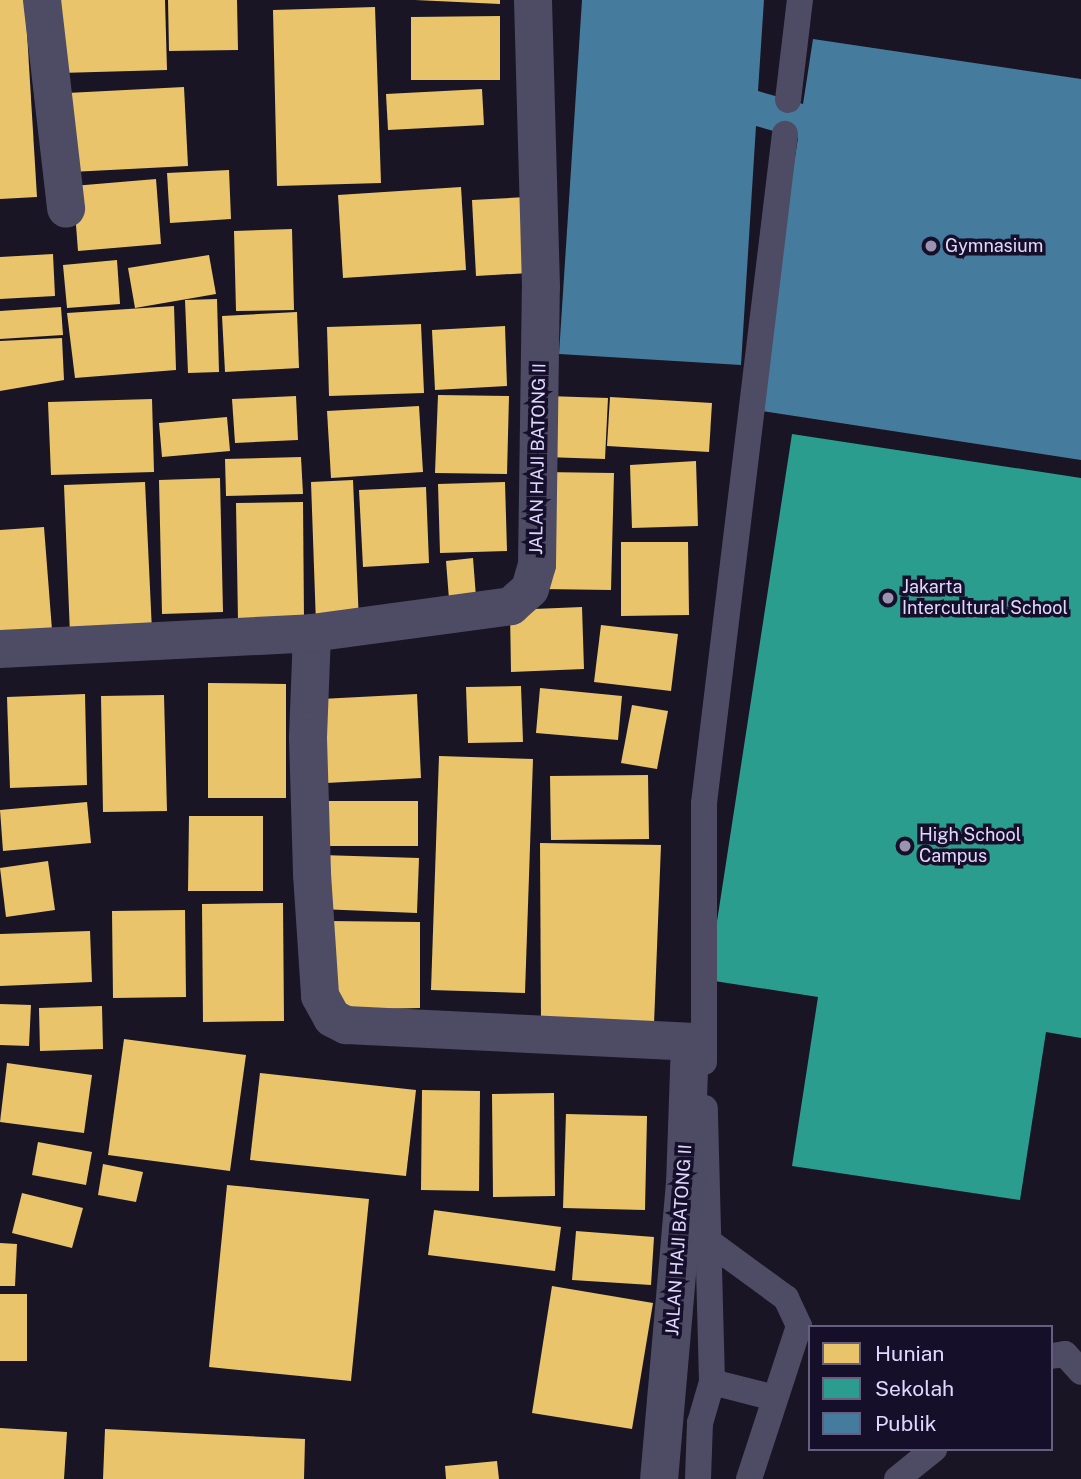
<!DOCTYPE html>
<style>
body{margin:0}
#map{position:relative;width:1081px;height:1479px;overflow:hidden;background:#191524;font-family:"Public Sans",sans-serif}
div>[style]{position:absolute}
.homes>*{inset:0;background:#e9c46a}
.schools>*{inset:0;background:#2a9d8f}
.public>*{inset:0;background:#457b9d}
.lane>*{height:26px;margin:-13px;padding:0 13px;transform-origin:13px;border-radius:13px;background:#4e4b65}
.street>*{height:38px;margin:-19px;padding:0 19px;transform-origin:19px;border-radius:19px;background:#4e4b65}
.dots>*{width:19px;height:19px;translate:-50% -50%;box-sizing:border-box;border:4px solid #160f2a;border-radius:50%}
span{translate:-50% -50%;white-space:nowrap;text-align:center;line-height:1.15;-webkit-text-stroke:7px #160f2a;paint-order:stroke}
.poi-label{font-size:18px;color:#e0d8ff}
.left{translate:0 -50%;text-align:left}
.street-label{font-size:18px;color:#e0d8ff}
.legend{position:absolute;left:808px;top:1325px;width:245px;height:126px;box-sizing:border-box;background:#160f2a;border:2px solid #675f7f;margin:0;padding:9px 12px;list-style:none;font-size:21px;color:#e0d8ff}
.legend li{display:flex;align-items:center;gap:14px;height:35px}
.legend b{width:35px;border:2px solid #675f7f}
</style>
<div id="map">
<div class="homes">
<div style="clip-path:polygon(0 0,25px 0,37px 197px,0 199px)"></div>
<div style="clip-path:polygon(58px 0,165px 0,167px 70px,60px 73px)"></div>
<div style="clip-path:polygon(168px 0,237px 0,238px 50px,169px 51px)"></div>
<div style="clip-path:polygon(415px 0,500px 0,500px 4px)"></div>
<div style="clip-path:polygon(375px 7px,381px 183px,277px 186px,273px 10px)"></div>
<div style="clip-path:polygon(500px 16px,500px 80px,411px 80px,411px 17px)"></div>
<div style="clip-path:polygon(184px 87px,188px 166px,71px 172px,67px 93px)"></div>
<div style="clip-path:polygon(482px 89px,484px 125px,388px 130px,386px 94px)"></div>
<div style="clip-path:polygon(229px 170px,231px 219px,170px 223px,167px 173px)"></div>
<div style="clip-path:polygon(156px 179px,161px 244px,78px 251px,73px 186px)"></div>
<div style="clip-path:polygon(461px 187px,466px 270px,343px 278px,338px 195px)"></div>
<div style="clip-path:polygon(526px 197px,530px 273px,476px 276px,472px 200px)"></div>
<div style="clip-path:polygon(292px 229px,294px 310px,236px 311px,234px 231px)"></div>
<div style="clip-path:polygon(53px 254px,55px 296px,0 299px,0 257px)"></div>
<div style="clip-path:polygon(209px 255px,216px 294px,135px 308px,128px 268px)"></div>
<div style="clip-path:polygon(117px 260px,120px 304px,67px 308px,63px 265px)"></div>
<div style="clip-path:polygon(217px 299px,219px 372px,188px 373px,185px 300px)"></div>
<div style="clip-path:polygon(174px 306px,176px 370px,75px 378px,67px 313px)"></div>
<div style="clip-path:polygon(61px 307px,63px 335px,0 339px,0 311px)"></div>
<div style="clip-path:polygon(297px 312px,299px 368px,225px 372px,222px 316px)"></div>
<div style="clip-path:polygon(421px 324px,424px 393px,329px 396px,327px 327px)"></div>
<div style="clip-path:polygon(505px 326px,507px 386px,435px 390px,432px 330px)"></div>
<div style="clip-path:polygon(62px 338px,64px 380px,0 391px,0 341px)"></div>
<div style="clip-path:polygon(438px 395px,509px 396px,507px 474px,435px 473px)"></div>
<div style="clip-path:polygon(296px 396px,298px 440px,235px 443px,232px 399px)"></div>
<div style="clip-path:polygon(547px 396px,608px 398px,605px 459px,545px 457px)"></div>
<div style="clip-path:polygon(610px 397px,712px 403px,709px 452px,607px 446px)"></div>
<div style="clip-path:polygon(152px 399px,154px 472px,51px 475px,48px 402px)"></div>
<div style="clip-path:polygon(419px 406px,423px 472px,331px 478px,327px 411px)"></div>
<div style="clip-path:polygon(227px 417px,230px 451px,162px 457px,159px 423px)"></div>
<div style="clip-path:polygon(301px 457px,303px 494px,226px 496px,225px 459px)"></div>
<div style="clip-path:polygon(696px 461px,698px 526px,632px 528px,630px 465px)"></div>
<div style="clip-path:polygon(542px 472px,614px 473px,611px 590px,541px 589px)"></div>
<div style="clip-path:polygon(220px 478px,223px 612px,162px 614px,159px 480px)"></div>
<div style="clip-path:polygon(353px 480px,359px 622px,316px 624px,311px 482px)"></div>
<div style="clip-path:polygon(145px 482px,152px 631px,70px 634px,64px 485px)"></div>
<div style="clip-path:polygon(505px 482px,507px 551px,440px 553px,438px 484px)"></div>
<div style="clip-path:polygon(426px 487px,429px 563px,363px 567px,359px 490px)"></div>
<div style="clip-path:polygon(303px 502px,304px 619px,238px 620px,236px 503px)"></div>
<div style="clip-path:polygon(44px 527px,52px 630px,0 634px,0 530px)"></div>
<div style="clip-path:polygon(621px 542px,688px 542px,689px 615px,621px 616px)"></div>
<div style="clip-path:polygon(473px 558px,476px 597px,449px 599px,446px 561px)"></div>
<div style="clip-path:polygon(582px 607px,584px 669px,511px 672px,510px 610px)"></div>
<div style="clip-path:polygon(601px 625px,678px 634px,671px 691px,594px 682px)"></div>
<div style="clip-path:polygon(208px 683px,286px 684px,286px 798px,208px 798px)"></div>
<div style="clip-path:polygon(521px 686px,523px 742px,468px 743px,466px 687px)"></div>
<div style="clip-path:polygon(540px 688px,622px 696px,618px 740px,536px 733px)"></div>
<div style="clip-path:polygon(85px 694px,87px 785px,10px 788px,7px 697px)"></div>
<div style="clip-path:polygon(417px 694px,421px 778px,326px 783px,321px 699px)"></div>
<div style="clip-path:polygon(164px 695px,167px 811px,103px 812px,101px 696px)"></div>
<div style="clip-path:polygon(632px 705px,668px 711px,657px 769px,621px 763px)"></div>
<div style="clip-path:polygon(439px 756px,533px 759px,525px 993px,431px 990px)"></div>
<div style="clip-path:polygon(648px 775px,649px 839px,551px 840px,550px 776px)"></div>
<div style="clip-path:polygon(321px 801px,418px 801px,418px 846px,321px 846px)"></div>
<div style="clip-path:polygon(87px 802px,91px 843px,3px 851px,0 810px)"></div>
<div style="clip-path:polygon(189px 816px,263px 816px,263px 891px,188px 891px)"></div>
<div style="clip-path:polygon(540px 843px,661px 845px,654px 1024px,541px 1021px)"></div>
<div style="clip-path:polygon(321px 855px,419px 858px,417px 913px,319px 909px)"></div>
<div style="clip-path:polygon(48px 861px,55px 910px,6px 917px,0 868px)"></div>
<div style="clip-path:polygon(283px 903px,284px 1021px,203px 1022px,202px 904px)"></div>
<div style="clip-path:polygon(185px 910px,186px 997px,113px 998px,112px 911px)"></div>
<div style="clip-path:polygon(328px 921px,420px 922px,420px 1008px,330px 1010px)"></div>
<div style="clip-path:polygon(90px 931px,92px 982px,0 986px,0 934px)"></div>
<div style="clip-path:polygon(0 1004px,31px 1005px,29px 1046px,0 1045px)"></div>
<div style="clip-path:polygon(102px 1006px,103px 1049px,40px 1051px,39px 1008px)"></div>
<div style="clip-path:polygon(124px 1039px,246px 1055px,230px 1171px,108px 1155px)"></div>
<div style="clip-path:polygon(7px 1063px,92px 1075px,84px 1133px,0 1122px)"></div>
<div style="clip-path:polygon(260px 1073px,416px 1090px,406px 1176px,250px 1160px)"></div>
<div style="clip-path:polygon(422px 1090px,480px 1091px,479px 1191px,421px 1190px)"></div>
<div style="clip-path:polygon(554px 1093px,555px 1196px,493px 1197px,492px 1094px)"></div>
<div style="clip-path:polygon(566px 1114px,647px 1116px,645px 1210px,563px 1208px)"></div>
<div style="clip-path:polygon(38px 1142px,92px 1152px,86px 1185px,32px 1175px)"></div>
<div style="clip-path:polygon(103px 1164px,143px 1172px,136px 1202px,98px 1195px)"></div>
<div style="clip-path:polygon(227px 1185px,369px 1199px,351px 1381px,209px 1367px)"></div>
<div style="clip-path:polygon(22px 1193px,83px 1208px,72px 1248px,12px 1233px)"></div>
<div style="clip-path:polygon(434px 1210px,561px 1227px,555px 1271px,428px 1255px)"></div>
<div style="clip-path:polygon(576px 1231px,654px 1237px,651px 1285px,572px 1280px)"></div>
<div style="clip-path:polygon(0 1243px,17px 1244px,15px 1286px,0 1286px)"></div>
<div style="clip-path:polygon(552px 1286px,653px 1303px,632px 1429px,532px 1413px)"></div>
<div style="clip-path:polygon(0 1294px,27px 1294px,27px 1361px,0 1361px)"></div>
<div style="clip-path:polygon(0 1428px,67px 1432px,64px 1479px,0 1479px)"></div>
<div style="clip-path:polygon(105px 1429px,305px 1439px,304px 1479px,103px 1479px)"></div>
<div style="clip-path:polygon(497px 1461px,499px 1479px,446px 1479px,445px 1466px)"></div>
</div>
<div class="schools">
<div style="clip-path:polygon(792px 434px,1081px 478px,1081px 1038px,1046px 1032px,1020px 1200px,792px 1166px,818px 997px,708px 980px)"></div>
</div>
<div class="public">
<div style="clip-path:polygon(582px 0,764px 0,758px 91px,803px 104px,813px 39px,1081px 79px,1081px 460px,756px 410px,798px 138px,756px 126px,741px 365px,559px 354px)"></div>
</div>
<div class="lane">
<div style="left:788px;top:100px;width:101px;rotate:-83.2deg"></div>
<div style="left:704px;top:1062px;width:259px;rotate:-90deg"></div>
<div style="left:704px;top:803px;width:674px;rotate:-83.1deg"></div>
<div style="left:708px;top:1241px;width:97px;rotate:36.2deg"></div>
<div style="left:786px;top:1298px;width:31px;rotate:65deg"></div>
<div style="left:799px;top:1326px;width:161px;rotate:108.1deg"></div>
<div style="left:1051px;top:1356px;width:14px;rotate:-8deg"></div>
<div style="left:1065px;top:1354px;width:24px;rotate:48deg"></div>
<div style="left:712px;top:1382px;width:65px;rotate:14.3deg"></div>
<div style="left:698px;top:1479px;width:56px;rotate:-88deg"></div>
<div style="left:700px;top:1423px;width:43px;rotate:-73.7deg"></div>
<div style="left:712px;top:1382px;width:274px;rotate:-91.5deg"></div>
<div style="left:897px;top:1479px;width:48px;rotate:-39deg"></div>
</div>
<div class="street">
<div style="left:42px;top:0;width:210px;rotate:83.4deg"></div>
<div style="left:312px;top:633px;width:105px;rotate:92.2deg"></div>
<div style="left:308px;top:738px;width:136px;rotate:88.3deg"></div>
<div style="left:312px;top:874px;width:122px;rotate:86.2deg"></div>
<div style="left:320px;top:996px;width:25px;rotate:61deg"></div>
<div style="left:332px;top:1018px;width:16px;rotate:27deg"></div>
<div style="left:346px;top:1025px;width:344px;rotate:2.8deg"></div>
<div style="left:690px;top:1042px;width:141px;rotate:92deg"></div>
<div style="left:685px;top:1183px;width:297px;rotate:95deg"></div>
<div style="left:0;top:649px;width:312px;rotate:-2.9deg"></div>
<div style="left:312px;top:633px;width:201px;rotate:-7.7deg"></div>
<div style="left:511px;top:606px;width:25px;rotate:-42deg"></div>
<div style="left:530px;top:589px;width:25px;rotate:-74deg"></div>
<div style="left:537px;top:565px;width:278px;rotate:-89.2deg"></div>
<div style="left:541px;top:287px;width:287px;rotate:-91.6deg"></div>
</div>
<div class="dots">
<div style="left:931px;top:246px;background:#9a94b2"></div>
<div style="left:888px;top:598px;background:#9a94b2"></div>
<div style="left:905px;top:846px;background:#9a94b2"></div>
</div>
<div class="poi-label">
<span class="left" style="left:945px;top:246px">Gymnasium</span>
<span class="left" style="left:902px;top:598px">Jakarta<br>Intercultural School</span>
<span class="left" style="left:919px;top:846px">High School<br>Campus</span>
</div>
<div class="street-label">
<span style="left:538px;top:459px;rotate:-89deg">JALAN HAJI BATONG II</span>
<span style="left:679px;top:1240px;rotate:-86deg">JALAN HAJI BATONG II</span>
</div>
<ul class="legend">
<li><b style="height:19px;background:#e9c46a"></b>Hunian</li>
<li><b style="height:19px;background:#2a9d8f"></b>Sekolah</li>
<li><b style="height:19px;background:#457b9d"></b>Publik</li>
</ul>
</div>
